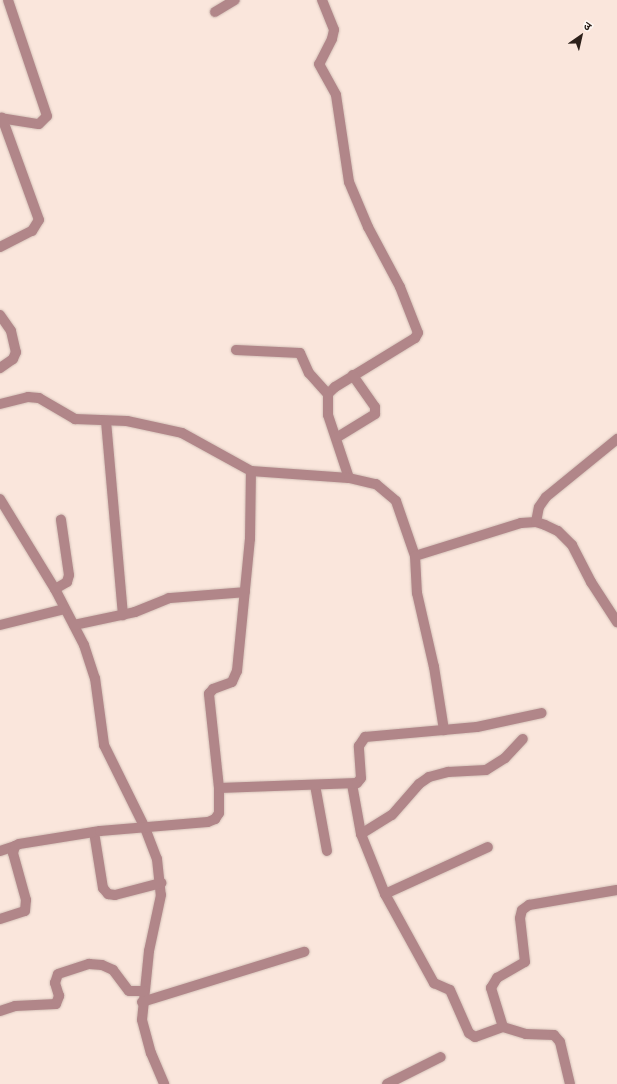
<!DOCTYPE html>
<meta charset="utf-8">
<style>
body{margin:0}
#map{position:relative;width:617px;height:1084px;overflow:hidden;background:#fae6dc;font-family:Commissioner,"Noto Sans Devanagari",sans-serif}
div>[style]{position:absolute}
.roads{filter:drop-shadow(0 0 1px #d5c2b9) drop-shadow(0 0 1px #d5c2b9)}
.minor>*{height:10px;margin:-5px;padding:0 5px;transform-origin:5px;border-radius:5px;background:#b18689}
span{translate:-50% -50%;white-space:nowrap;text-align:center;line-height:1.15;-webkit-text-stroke:3.5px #fdf7f3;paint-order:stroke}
.north{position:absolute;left:561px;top:16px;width:40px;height:40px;-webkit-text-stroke:3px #fdf7f3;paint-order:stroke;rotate:34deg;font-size:11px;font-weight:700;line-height:16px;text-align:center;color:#2c201a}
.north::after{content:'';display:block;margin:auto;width:14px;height:18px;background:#2c201a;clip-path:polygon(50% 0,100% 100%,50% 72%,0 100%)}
</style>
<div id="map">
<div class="roads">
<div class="minor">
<div style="left:322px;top:0;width:32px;rotate:68deg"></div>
<div style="left:334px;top:30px;width:9px;rotate:103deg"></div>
<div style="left:332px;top:39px;width:28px;rotate:117deg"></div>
<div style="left:319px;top:64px;width:35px;rotate:61deg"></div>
<div style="left:336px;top:95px;width:88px;rotate:81.5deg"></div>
<div style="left:349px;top:182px;width:49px;rotate:67.1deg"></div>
<div style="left:368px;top:227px;width:68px;rotate:61.9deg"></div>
<div style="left:400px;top:287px;width:49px;rotate:68.6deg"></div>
<div style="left:418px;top:333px;width:6px;rotate:121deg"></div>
<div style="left:415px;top:338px;width:94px;rotate:148.5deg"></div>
<div style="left:335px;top:387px;width:10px;rotate:135deg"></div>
<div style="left:328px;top:394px;width:21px;rotate:90deg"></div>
<div style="left:328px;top:415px;width:66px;rotate:71.6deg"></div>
<div style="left:215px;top:12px;width:23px;rotate:-31deg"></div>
<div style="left:0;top:118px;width:39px;rotate:9deg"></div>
<div style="left:39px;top:124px;width:11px;rotate:-45deg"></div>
<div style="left:47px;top:116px;width:122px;rotate:-108.6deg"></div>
<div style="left:0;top:247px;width:36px;rotate:-27deg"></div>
<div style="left:32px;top:231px;width:13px;rotate:-58deg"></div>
<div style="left:39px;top:220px;width:109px;rotate:-109.9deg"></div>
<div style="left:0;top:315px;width:19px;rotate:55deg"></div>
<div style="left:11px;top:331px;width:22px;rotate:77deg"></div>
<div style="left:16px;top:352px;width:8px;rotate:113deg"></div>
<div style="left:13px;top:359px;width:16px;rotate:145deg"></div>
<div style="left:236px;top:350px;width:64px;rotate:2.7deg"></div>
<div style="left:300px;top:353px;width:22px;rotate:66deg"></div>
<div style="left:309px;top:373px;width:28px;rotate:48deg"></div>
<div style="left:0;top:404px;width:29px;rotate:-14deg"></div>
<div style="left:28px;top:397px;width:11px;rotate:5deg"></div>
<div style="left:39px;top:398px;width:42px;rotate:30.3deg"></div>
<div style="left:75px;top:419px;width:52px;rotate:2.2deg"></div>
<div style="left:127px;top:421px;width:56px;rotate:12.3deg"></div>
<div style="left:182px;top:433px;width:79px;rotate:28.8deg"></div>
<div style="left:251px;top:471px;width:98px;rotate:4.1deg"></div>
<div style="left:349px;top:478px;width:28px;rotate:13deg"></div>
<div style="left:376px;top:484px;width:26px;rotate:40deg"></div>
<div style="left:396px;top:501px;width:58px;rotate:70.9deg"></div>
<div style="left:415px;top:556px;width:111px;rotate:-17.3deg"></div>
<div style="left:521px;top:523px;width:15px;rotate:-4deg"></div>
<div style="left:536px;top:522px;width:9px;rotate:18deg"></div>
<div style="left:545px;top:525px;width:14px;rotate:25deg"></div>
<div style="left:558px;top:531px;width:20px;rotate:45deg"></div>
<div style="left:572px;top:545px;width:42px;rotate:62.8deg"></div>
<div style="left:591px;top:582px;width:48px;rotate:57deg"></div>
<div style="left:106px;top:421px;width:195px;rotate:85deg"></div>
<div style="left:336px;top:438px;width:46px;rotate:-31.6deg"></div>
<div style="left:375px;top:414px;width:7px;rotate:-90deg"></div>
<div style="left:375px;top:407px;width:39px;rotate:-125deg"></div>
<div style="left:0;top:499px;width:105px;rotate:58.6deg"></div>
<div style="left:55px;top:589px;width:63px;rotate:62.6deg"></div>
<div style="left:84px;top:645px;width:35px;rotate:72deg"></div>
<div style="left:95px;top:678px;width:68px;rotate:82.3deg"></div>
<div style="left:104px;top:745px;width:93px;rotate:63.7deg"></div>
<div style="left:145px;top:828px;width:33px;rotate:69deg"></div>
<div style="left:157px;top:859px;width:36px;rotate:84deg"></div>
<div style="left:161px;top:895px;width:57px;rotate:102.1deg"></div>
<div style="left:149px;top:951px;width:69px;rotate:95.8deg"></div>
<div style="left:142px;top:1020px;width:34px;rotate:75deg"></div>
<div style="left:151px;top:1053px;width:34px;rotate:67deg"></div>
<div style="left:536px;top:522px;width:15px;rotate:-79deg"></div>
<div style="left:539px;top:507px;width:12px;rotate:-55deg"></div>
<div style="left:546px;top:497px;width:92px;rotate:-39.2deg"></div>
<div style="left:415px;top:556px;width:37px;rotate:87deg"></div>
<div style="left:417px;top:593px;width:76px;rotate:77.1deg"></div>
<div style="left:434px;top:667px;width:64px;rotate:81deg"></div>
<div style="left:55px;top:589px;width:14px;rotate:-30deg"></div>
<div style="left:67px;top:582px;width:7px;rotate:-74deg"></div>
<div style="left:69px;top:575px;width:56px;rotate:-98.3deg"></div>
<div style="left:0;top:625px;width:66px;rotate:-14deg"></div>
<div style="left:74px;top:625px;width:62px;rotate:-12deg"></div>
<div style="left:135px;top:612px;width:37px;rotate:-22deg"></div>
<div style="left:169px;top:598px;width:76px;rotate:-4.5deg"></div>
<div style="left:352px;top:784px;width:51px;rotate:79.8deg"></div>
<div style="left:361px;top:834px;width:65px;rotate:68.2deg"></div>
<div style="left:385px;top:894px;width:102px;rotate:61.2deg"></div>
<div style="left:434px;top:983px;width:17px;rotate:24deg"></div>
<div style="left:450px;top:990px;width:47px;rotate:66.2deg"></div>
<div style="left:469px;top:1033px;width:7px;rotate:34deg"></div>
<div style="left:475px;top:1037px;width:30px;rotate:-20deg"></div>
<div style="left:503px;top:1027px;width:24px;rotate:17deg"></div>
<div style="left:526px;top:1034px;width:28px;rotate:2deg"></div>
<div style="left:554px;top:1035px;width:9px;rotate:49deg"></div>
<div style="left:560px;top:1042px;width:43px;rotate:76.6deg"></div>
<div style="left:315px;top:785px;width:67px;rotate:79.7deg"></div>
<div style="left:219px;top:788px;width:95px;rotate:-96.1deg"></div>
<div style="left:209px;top:694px;width:6px;rotate:-51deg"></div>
<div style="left:213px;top:689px;width:20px;rotate:-20deg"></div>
<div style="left:232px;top:682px;width:12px;rotate:-66deg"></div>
<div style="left:237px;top:671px;width:133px;rotate:-84.4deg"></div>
<div style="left:250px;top:539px;width:68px;rotate:-89.2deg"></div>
<div style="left:94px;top:832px;width:57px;rotate:80.9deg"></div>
<div style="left:103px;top:888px;width:8px;rotate:50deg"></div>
<div style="left:108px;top:894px;width:7px;rotate:8deg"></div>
<div style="left:115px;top:895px;width:48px;rotate:-14.6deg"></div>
<div style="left:361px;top:834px;width:36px;rotate:-32deg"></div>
<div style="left:392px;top:815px;width:41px;rotate:-48.9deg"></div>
<div style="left:419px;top:784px;width:12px;rotate:-35deg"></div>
<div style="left:429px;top:777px;width:20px;rotate:-15deg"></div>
<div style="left:448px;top:772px;width:38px;rotate:-3deg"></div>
<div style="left:486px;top:770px;width:22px;rotate:-32deg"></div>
<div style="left:505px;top:758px;width:26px;rotate:-47deg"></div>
<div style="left:0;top:851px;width:16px;rotate:-18deg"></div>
<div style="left:385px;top:894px;width:113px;rotate:-24.5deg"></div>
<div style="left:0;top:919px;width:26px;rotate:-18deg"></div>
<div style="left:25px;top:911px;width:11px;rotate:-85deg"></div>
<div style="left:26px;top:900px;width:49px;rotate:-105.5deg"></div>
<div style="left:13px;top:853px;width:7px;rotate:-74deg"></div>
<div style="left:15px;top:846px;width:4px;rotate:-27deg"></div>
<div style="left:19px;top:844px;width:82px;rotate:-9.1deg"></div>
<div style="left:100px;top:831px;width:108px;rotate:-4.8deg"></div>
<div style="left:208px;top:822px;width:8px;rotate:-23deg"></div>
<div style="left:215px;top:819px;width:7px;rotate:-56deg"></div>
<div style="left:219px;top:813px;width:25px;rotate:-90deg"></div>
<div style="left:219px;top:788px;width:138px;rotate:-2.1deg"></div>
<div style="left:357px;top:783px;width:6px;rotate:-51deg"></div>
<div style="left:361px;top:778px;width:32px;rotate:-94deg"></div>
<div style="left:359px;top:746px;width:11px;rotate:-56deg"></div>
<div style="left:365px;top:737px;width:112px;rotate:-5.1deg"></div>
<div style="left:477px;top:727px;width:66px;rotate:-12.2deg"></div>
<div style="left:142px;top:1002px;width:170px;rotate:-17.2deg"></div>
<div style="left:0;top:1011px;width:16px;rotate:-18deg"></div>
<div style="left:15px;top:1006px;width:41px;rotate:-2.8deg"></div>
<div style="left:56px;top:1004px;width:9px;rotate:-69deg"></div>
<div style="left:59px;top:996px;width:14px;rotate:-107deg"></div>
<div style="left:55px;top:983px;width:9px;rotate:-72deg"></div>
<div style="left:58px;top:974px;width:33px;rotate:-18deg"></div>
<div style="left:89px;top:964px;width:13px;rotate:4deg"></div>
<div style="left:102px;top:965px;width:12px;rotate:24deg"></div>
<div style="left:113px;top:970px;width:26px;rotate:53deg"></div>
<div style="left:129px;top:991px;width:15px"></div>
<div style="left:503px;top:1027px;width:41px;rotate:-107.1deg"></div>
<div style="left:491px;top:988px;width:12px;rotate:-59deg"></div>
<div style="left:497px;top:978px;width:32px;rotate:-30deg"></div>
<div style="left:525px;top:962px;width:44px;rotate:-96.5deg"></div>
<div style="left:520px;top:918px;width:8px;rotate:-76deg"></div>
<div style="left:522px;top:910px;width:9px;rotate:-36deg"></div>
<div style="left:529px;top:905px;width:89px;rotate:-9.7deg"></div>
<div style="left:387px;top:1084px;width:60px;rotate:-26.6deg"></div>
</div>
</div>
<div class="north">उ</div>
</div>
